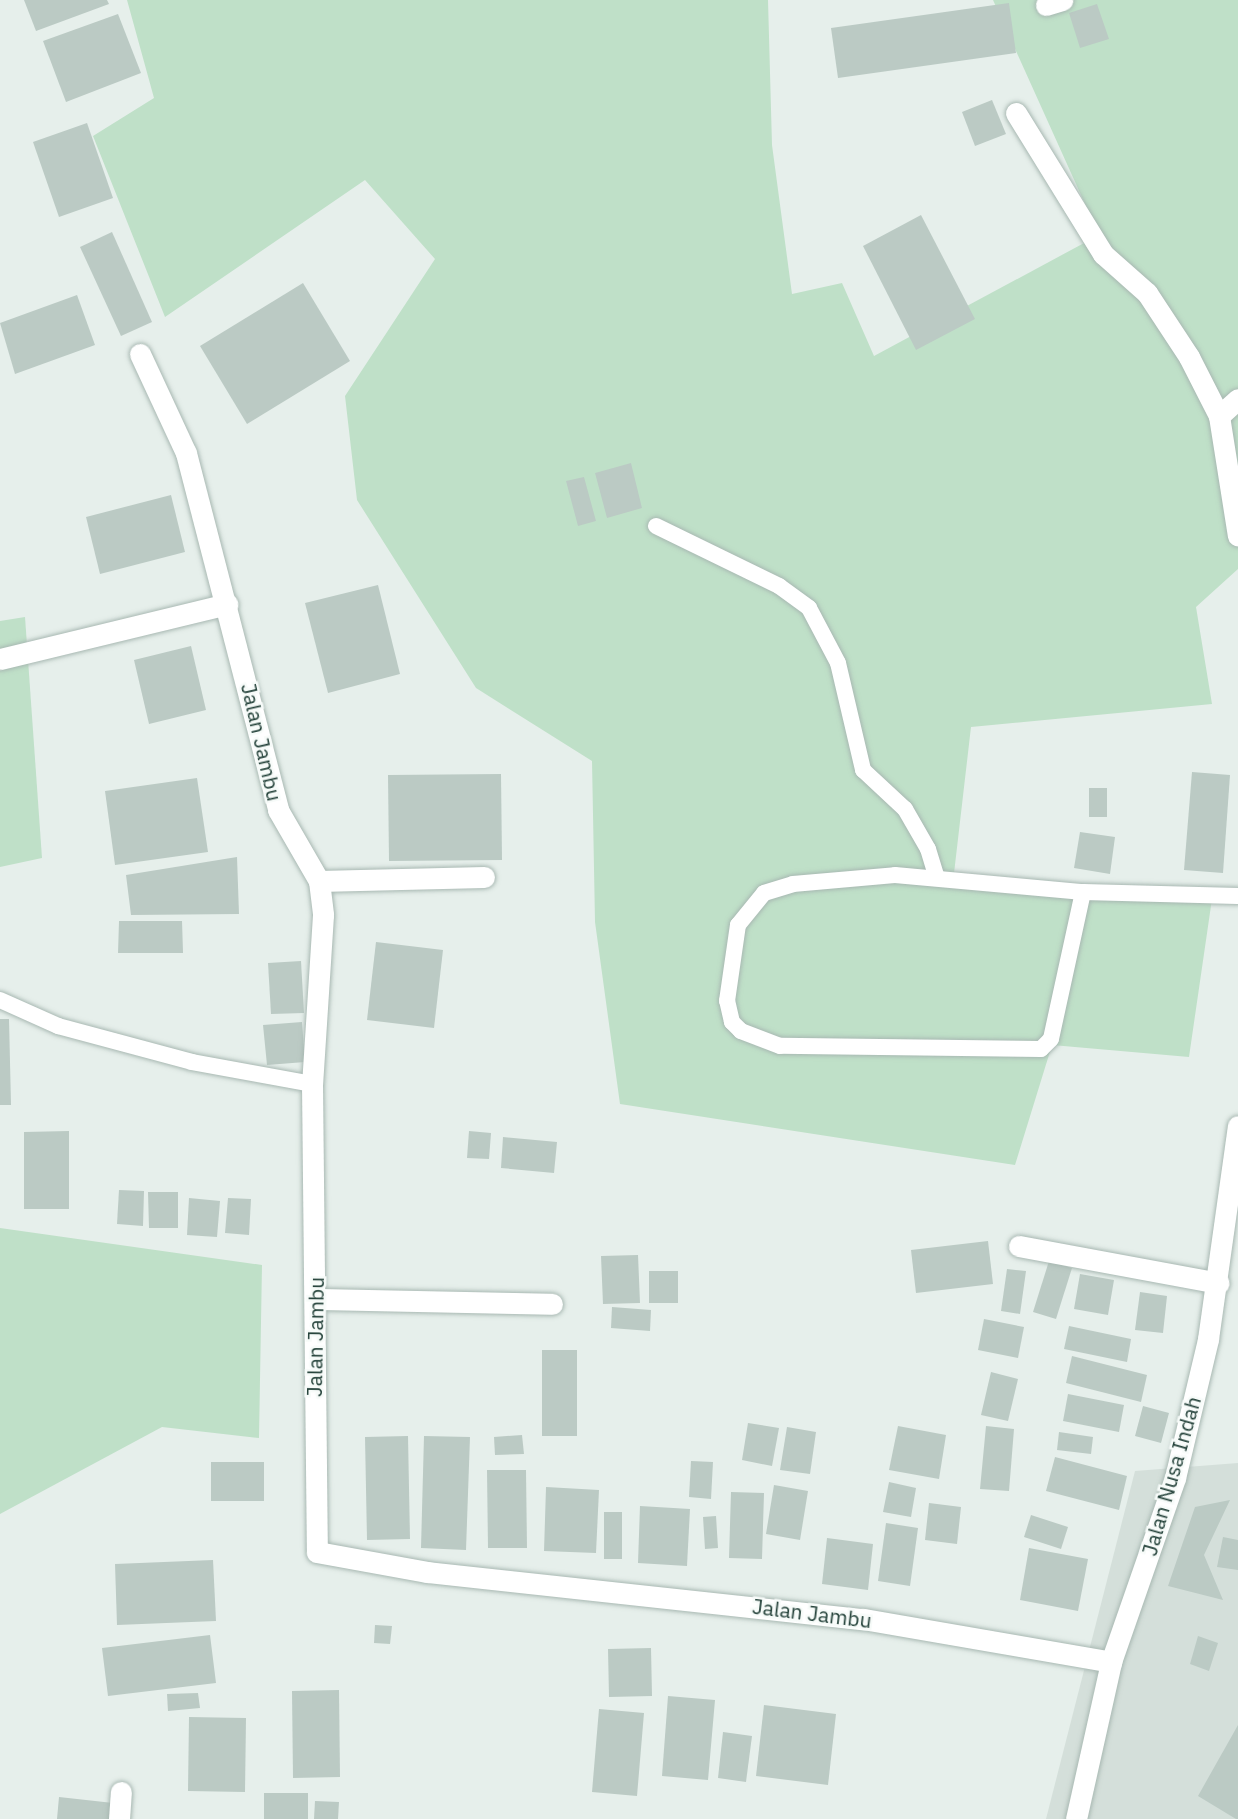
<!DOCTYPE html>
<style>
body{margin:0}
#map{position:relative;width:1238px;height:1819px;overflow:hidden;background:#e6efeb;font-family:"IBM Plex Sans",sans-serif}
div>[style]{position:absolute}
.built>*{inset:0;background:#d4dfda}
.green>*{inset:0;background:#bfe0c8}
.building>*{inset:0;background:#bbcac4}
.roads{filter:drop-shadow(0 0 2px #a8b8b2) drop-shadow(0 0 2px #a8b8b2)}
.service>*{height:16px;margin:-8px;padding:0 8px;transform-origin:8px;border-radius:8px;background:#fff}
.minor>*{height:21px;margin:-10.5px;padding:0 10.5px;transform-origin:10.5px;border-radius:10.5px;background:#fff}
span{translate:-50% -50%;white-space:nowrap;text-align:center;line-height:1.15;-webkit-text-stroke:5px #f7fbf9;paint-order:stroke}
.street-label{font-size:21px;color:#24423a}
</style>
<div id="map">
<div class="built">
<div style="clip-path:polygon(1238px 1463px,1238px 1819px,1046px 1819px,1135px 1471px)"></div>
</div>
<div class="green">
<div style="clip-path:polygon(127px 0,768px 0,772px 145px,792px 294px,842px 283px,874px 356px,1099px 235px,993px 0,1238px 0,1238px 569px,1196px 607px,1212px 704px,971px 727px,953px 882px,1213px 892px,1189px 1057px,1052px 1045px,1015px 1165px,620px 1104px,595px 922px,592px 761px,476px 688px,357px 500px,345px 396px,435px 259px,365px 180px,165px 317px,93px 136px,154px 98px)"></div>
<div style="clip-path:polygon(25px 617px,42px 858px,0 867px,0 621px)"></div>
<div style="clip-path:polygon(0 1228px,262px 1265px,259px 1438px,162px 1427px,0 1514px)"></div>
</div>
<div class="building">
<div style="clip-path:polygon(24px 0,107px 0,109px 4px,36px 31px)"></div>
<div style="clip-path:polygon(1009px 3px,1016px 53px,838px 78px,831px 28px)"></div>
<div style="clip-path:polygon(1097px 4px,1109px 39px,1080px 48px,1069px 13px)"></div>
<div style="clip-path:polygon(118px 14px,141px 73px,66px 102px,43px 41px)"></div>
<div style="clip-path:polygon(992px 100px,1006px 134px,975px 146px,962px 112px)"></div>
<div style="clip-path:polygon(87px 123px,113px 198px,59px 217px,33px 142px)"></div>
<div style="clip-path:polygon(921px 215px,975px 319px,916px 350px,863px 246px)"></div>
<div style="clip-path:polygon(112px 232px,152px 322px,121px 336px,80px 247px)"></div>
<div style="clip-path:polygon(303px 283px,350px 361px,247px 424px,200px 346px)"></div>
<div style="clip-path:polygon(77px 295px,95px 345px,15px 374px,0 323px)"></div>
<div style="clip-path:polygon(631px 463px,642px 508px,607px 518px,595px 473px)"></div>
<div style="clip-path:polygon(584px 477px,596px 521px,578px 526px,566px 481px)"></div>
<div style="clip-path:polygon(171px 495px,185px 552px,100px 574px,86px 517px)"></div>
<div style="clip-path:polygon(378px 585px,400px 674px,328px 693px,305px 603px)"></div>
<div style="clip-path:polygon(191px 646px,206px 710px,149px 724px,134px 660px)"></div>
<div style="clip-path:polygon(1192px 772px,1230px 775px,1223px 873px,1184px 870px)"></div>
<div style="clip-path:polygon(501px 774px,502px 860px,389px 861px,388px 775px)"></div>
<div style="clip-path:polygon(197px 778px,208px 852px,115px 865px,105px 791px)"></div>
<div style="clip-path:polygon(1089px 788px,1107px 788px,1107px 817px,1089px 817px)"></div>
<div style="clip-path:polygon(1080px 832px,1115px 837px,1110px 874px,1074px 868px)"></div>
<div style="clip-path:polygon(237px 857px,239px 914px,131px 915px,126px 875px)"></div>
<div style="clip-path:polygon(119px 921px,182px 921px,183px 953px,118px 953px)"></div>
<div style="clip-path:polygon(376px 942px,443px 950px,434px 1028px,367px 1020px)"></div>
<div style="clip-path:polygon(301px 961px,304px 1013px,271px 1014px,268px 963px)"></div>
<div style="clip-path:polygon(0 1019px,9px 1019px,11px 1105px,0 1105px)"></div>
<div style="clip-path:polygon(302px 1022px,305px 1062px,267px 1065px,263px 1025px)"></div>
<div style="clip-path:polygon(69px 1131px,69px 1209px,24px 1209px,24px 1132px)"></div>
<div style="clip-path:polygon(469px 1131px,491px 1133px,489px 1159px,467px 1158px)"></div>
<div style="clip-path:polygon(503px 1137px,557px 1142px,554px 1173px,501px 1168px)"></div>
<div style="clip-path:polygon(119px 1190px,144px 1191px,143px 1226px,117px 1224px)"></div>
<div style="clip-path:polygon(148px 1192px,178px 1192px,178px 1228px,149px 1228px)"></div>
<div style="clip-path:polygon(189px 1198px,220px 1201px,217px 1237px,187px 1235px)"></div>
<div style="clip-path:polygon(228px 1198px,251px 1199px,249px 1235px,225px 1233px)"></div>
<div style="clip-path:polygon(988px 1241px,993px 1284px,916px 1293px,911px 1250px)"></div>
<div style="clip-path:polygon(638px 1255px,640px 1303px,603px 1304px,601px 1256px)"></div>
<div style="clip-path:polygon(1049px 1261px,1072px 1268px,1056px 1319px,1033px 1312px)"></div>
<div style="clip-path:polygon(1007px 1269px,1026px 1271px,1020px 1314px,1001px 1311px)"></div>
<div style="clip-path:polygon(649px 1271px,678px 1271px,678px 1303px,649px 1303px)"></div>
<div style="clip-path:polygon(1080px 1274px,1114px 1280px,1108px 1315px,1074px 1309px)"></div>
<div style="clip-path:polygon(1140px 1292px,1167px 1296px,1163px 1333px,1135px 1330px)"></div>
<div style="clip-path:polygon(612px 1307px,651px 1310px,650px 1331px,611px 1328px)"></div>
<div style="clip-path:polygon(984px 1319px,1024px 1327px,1018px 1358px,978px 1350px)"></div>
<div style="clip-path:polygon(1069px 1326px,1131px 1339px,1127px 1362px,1064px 1349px)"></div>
<div style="clip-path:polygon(542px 1350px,577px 1350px,577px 1436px,542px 1436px)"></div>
<div style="clip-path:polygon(1072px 1356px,1147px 1375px,1141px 1402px,1066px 1383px)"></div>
<div style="clip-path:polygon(991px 1372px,1018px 1379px,1008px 1421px,981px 1415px)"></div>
<div style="clip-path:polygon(1068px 1394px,1124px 1405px,1119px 1432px,1063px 1421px)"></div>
<div style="clip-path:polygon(1143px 1406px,1169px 1413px,1161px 1443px,1135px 1436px)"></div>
<div style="clip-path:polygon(748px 1423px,779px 1428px,772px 1466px,742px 1460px)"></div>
<div style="clip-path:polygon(898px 1426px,946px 1435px,939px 1479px,889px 1470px)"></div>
<div style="clip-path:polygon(986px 1426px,1014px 1429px,1009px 1491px,980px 1489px)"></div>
<div style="clip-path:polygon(787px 1427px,816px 1432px,810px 1474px,780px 1470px)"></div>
<div style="clip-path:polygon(1059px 1432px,1093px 1437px,1091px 1454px,1057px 1450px)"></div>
<div style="clip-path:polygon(522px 1435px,524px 1454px,495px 1455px,494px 1437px)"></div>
<div style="clip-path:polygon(408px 1436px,410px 1539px,367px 1540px,365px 1437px)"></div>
<div style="clip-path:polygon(424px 1436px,470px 1437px,466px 1550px,421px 1548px)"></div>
<div style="clip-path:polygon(1055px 1457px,1127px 1476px,1119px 1510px,1046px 1491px)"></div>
<div style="clip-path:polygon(691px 1461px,713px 1462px,711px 1499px,689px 1497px)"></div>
<div style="clip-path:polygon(211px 1462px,264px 1462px,264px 1501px,211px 1501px)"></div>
<div style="clip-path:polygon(487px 1470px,526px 1470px,527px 1548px,488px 1548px)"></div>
<div style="clip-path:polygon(889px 1482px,916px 1488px,911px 1517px,883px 1512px)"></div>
<div style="clip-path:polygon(774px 1485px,808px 1491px,800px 1540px,766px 1534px)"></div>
<div style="clip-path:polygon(546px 1487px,599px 1490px,596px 1553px,544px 1551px)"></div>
<div style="clip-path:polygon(731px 1492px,764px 1493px,762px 1559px,729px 1558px)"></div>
<div style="clip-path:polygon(1230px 1500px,1204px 1555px,1223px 1600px,1168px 1586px,1195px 1507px)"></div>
<div style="clip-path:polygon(929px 1503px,961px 1507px,957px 1544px,925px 1540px)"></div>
<div style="clip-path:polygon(640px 1506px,690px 1509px,687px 1566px,638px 1563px)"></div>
<div style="clip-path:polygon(604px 1512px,622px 1512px,622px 1559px,604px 1559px)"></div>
<div style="clip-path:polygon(1031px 1515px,1068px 1527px,1061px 1549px,1024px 1537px)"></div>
<div style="clip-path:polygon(716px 1516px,718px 1548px,705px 1549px,703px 1517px)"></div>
<div style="clip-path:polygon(886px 1523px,918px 1528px,910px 1586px,878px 1581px)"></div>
<div style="clip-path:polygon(1223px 1537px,1238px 1540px,1238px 1570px,1217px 1567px)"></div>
<div style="clip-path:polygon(827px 1538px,873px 1544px,868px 1590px,822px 1584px)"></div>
<div style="clip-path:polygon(1029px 1548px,1088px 1559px,1078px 1611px,1020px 1600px)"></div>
<div style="clip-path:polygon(213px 1560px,216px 1621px,117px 1625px,115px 1564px)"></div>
<div style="clip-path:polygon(375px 1625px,392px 1626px,390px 1644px,374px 1643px)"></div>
<div style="clip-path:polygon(210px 1635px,216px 1683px,108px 1696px,102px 1648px)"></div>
<div style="clip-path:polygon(1198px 1636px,1218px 1643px,1209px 1671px,1190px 1664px)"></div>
<div style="clip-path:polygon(651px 1648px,652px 1696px,609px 1697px,608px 1649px)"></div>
<div style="clip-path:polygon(339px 1690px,340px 1777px,293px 1778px,292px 1691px)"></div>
<div style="clip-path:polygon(198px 1693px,200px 1708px,168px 1711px,167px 1694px)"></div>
<div style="clip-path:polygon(668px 1696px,715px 1700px,708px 1780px,662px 1776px)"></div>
<div style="clip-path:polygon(764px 1705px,836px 1714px,828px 1785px,756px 1776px)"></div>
<div style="clip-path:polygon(599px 1709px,644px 1713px,637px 1796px,592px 1792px)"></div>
<div style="clip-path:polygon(189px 1717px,246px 1718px,245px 1792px,188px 1791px)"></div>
<div style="clip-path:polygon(1238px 1725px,1238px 1819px,1236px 1819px,1198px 1796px)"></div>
<div style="clip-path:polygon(723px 1732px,752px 1736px,746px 1782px,718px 1778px)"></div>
<div style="clip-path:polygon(264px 1793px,308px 1793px,308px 1819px,264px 1819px)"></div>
<div style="clip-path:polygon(59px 1797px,113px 1803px,111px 1819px,57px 1819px)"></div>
<div style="clip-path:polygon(315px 1801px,339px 1802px,338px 1819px,314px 1819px)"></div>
</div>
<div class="roads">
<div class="service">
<div style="left:656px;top:526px;width:137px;rotate:26deg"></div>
<div style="left:779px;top:586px;width:37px;rotate:36deg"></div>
<div style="left:809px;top:608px;width:62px;rotate:62.2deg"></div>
<div style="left:838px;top:663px;width:110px;rotate:76.8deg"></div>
<div style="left:863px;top:770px;width:57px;rotate:42.9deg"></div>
<div style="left:905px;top:809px;width:46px;rotate:60.1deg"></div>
<div style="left:928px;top:849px;width:30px;rotate:73deg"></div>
<div style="left:1083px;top:892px;width:150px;rotate:102.3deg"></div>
<div style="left:1051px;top:1039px;width:14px;rotate:135deg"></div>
<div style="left:1041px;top:1049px;width:261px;rotate:-179.3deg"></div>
<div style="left:780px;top:1046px;width:42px;rotate:-159deg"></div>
<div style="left:741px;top:1031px;width:13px;rotate:-135deg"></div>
<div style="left:732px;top:1022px;width:22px;rotate:-103deg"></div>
<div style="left:727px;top:1001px;width:77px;rotate:-81.8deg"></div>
<div style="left:738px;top:925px;width:41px;rotate:-50.9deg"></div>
<div style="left:764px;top:893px;width:30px;rotate:-17deg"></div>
<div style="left:793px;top:884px;width:102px;rotate:-5deg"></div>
<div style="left:895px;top:875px;width:189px;rotate:5.2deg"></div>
<div style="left:1083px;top:892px;width:155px;rotate:1.5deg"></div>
<div style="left:0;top:1000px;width:64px;rotate:24.1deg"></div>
<div style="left:58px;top:1026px;width:139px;rotate:15deg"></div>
<div style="left:192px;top:1062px;width:122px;rotate:10.4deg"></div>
</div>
<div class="minor">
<div style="left:1046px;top:5px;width:17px;rotate:-17deg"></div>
<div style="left:1016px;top:113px;width:166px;rotate:58.3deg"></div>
<div style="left:1103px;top:254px;width:59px;rotate:41.6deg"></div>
<div style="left:1147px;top:293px;width:77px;rotate:56.7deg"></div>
<div style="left:1189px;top:357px;width:66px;rotate:63deg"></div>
<div style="left:1219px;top:416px;width:121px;rotate:81deg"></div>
<div style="left:140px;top:354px;width:109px;rotate:65.1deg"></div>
<div style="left:186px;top:453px;width:369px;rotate:75.5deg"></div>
<div style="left:278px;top:810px;width:82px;rotate:60deg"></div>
<div style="left:319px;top:881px;width:34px;rotate:83deg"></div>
<div style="left:323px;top:915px;width:169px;rotate:93.7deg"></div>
<div style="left:312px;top:1084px;width:468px;rotate:89.4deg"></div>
<div style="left:317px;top:1552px;width:112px;rotate:10.3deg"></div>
<div style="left:427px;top:1572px;width:439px;rotate:6.2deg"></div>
<div style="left:863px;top:1619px;width:252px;rotate:9.8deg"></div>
<div style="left:1219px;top:416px;width:25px;rotate:-42deg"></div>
<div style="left:0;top:659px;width:234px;rotate:-13.6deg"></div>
<div style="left:319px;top:881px;width:165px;rotate:-1.4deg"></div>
<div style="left:1019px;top:1246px;width:203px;rotate:10.5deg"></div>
<div style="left:318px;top:1299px;width:234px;rotate:1.2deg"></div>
<div style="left:119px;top:1819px;width:27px;rotate:-86deg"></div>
<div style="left:1076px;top:1819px;width:161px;rotate:-77.4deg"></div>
<div style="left:1111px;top:1662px;width:195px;rotate:-70.8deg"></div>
<div style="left:1175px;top:1478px;width:143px;rotate:-76.6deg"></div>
<div style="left:1208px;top:1339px;width:215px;rotate:-82deg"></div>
</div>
</div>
<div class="street-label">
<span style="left:262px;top:742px;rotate:77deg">Jalan Jambu</span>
<span style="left:315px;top:1337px;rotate:-89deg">Jalan Jambu</span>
<span style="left:1171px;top:1476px;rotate:-74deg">Jalan Nusa Indah</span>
<span style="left:812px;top:1613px;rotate:7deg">Jalan Jambu</span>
</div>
</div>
